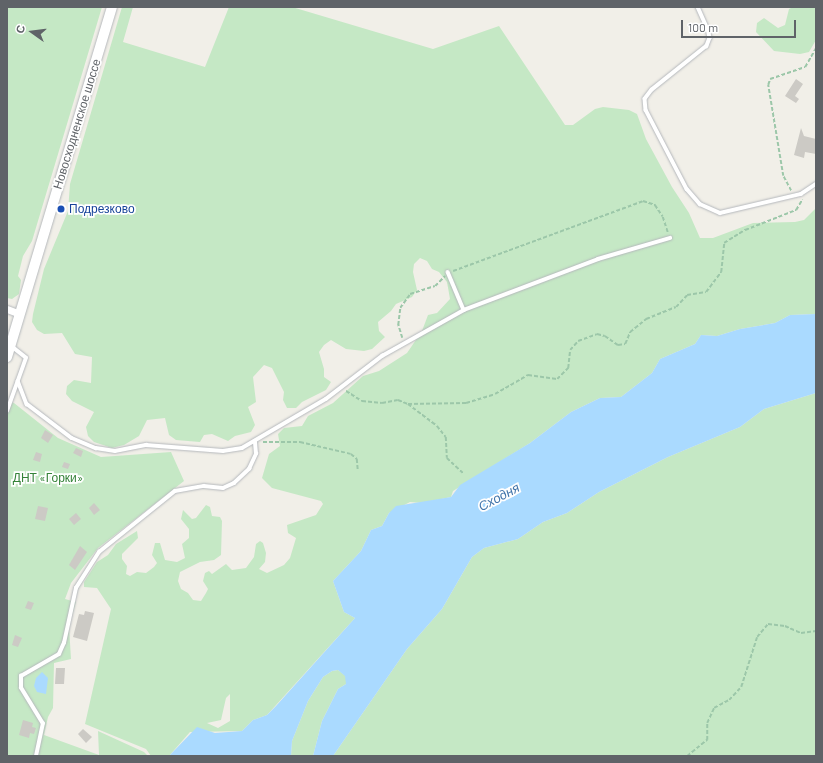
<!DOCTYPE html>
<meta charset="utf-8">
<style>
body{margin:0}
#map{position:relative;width:823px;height:763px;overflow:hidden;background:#f1efe8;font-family:Barlow,sans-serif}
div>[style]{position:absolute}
.green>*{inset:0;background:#c5e8c5}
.water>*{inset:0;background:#aadaff}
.building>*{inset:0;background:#cccac5}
.path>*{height:1.5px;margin-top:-0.75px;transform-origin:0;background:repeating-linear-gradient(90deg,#9cc7a9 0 4px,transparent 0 6px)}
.roads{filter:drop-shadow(0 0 1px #b5b8bc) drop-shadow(0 0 1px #b5b8bc)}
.lane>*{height:3.5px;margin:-1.75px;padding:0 1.75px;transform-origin:1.75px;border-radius:1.75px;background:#fff}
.street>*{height:7px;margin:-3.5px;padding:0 3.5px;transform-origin:3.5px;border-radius:3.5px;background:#fff}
.secondary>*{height:10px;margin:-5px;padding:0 5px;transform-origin:5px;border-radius:5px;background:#fff}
.dots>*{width:11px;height:11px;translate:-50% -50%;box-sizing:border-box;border:2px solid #fff;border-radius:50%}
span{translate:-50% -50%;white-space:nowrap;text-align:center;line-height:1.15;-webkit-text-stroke:3.5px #fff;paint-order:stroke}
.street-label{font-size:12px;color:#5f6368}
.transit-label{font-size:12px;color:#164399}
.left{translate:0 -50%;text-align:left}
.park-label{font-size:12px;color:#348238}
.water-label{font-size:13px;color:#4174aa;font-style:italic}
.frame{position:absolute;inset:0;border:8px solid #5f6368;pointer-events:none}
.north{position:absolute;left:12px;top:12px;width:40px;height:40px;-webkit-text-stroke:3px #fff;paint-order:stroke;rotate:284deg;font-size:11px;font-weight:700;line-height:16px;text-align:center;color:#5f6368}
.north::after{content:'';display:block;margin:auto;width:14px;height:18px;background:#5f6368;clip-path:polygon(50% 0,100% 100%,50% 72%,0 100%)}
.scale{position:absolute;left:681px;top:20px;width:115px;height:18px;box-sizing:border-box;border:2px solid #5f6368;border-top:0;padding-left:5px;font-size:12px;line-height:14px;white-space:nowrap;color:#5f6368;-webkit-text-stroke:3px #fff;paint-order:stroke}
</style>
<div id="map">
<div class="green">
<div style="clip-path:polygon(7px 7px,102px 7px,32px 241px,23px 256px,18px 276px,21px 280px,19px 294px,12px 299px,7px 298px)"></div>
<div style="clip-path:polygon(evenodd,122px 7px,133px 7px,123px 42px,205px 67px,229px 7px,292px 7px,433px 49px,499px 26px,565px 125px,573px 125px,595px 109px,603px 107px,629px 110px,637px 114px,646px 139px,672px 187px,689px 213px,700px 238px,713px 238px,753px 223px,795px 222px,804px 220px,816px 208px,816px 314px,790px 315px,775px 323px,740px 329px,717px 336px,701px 335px,695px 344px,660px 359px,652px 373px,621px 397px,600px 398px,571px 412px,530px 443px,453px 491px,451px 497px,422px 503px,410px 502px,389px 513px,382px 526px,371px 530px,361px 551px,333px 581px,344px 612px,355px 618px,267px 715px,253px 720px,242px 731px,190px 732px,169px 756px,151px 756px,146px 749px,85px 724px,111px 609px,97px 588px,84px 587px,84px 582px,97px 562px,108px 555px,116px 544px,137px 531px,138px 538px,122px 554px,122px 559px,127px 566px,126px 574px,130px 576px,137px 572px,146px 573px,154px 567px,157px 563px,152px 555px,155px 543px,160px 543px,165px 560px,177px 562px,185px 558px,182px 544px,189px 538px,189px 529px,181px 519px,183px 510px,192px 519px,196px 518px,206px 505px,210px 507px,212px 516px,220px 517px,222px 521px,221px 555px,214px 560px,200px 562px,180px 572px,178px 581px,181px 589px,188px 593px,193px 600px,201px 601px,206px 593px,208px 589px,203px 581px,205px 573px,209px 571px,212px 574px,226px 564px,232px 570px,246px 568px,254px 557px,256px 544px,260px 541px,263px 543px,266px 553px,265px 562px,259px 569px,267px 573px,284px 565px,290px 558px,296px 538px,288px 533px,287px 525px,316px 515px,323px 504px,321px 501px,272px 488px,262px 478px,269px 454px,280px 446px,278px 434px,284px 428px,302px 426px,308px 416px,333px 403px,363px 376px,379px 371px,407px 353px,422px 331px,428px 315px,437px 313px,450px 299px,447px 282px,439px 272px,432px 269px,427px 261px,420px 258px,414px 264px,413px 272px,417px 290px,412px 297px,396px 304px,391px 311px,378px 322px,379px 331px,385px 337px,372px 349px,364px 351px,346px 349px,331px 340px,324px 345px,319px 352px,324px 369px,324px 377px,331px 382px,326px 390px,302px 402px,296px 408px,287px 408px,283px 400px,284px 392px,272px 368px,264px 365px,253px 377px,256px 402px,248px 407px,255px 425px,251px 432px,235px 436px,228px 441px,212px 434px,204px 435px,200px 442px,176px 440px,169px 435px,165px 418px,147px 420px,139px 436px,124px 445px,112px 448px,94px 442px,88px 436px,86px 427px,94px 412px,72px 401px,66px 394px,67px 386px,74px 380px,91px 383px,92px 357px,75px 354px,62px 333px,44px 334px,37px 330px,32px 322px,33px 314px,44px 269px,68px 211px,70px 184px,122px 7px,230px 694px,230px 721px,218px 728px,207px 723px,221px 720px,226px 698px,230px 694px)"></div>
<div style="clip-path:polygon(793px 7px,816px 7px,816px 40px,809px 52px,800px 54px,774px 51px,756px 32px,757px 23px,764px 18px,778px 28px,785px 25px,789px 9px)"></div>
<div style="clip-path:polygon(816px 393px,816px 756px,333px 756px,407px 649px,442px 609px,472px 557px,484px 548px,518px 539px,543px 522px,567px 513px,599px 492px,668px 457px,740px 427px,764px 409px)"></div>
<div style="clip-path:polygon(7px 401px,14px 403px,58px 438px,101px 457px,171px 452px,184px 481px,98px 548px,71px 583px,65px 599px,76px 602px,69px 626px,71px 659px,54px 663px,53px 708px,48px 717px,44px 735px,99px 755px,98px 731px,144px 752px,148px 756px,7px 756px)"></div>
<div style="clip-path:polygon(338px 670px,346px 676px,346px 684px,338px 689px,322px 721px,313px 756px,291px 756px,292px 741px,308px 701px,323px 677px,332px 671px)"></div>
</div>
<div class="water">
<div style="clip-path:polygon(816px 314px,816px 393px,764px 409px,740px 427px,668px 457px,599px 492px,567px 513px,543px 522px,518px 539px,484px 548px,472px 557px,442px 609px,407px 649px,333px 756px,313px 756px,322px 721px,338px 689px,346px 684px,345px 676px,338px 670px,332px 671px,323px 677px,308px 701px,292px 741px,291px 756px,169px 756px,197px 727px,215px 733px,242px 731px,253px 720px,267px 715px,276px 706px,355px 618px,344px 612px,333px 581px,361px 551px,371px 530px,382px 526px,389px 513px,396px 506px,451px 497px,460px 485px,530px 443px,571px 412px,600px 398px,621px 397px,652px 373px,660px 359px,695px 344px,701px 335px,717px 336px,740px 329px,775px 323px,790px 315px)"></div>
<div style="clip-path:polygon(42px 672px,48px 678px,46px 694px,37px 692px,34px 686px,36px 678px)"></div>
</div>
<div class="building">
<div style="clip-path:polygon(796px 79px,803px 84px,795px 96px,799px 99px,796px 103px,785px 96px)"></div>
<div style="clip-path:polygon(801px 128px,804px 136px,816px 139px,816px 154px,805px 152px,804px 158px,794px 155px)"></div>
<div style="clip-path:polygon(45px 430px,53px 435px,48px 443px,41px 438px)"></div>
<div style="clip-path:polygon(76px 448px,83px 451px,81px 457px,73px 453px)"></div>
<div style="clip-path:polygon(36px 452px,42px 454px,40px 462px,33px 460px)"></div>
<div style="clip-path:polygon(64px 462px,70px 464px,68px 469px,62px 467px)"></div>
<div style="clip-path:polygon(30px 473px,36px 475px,34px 484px,28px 482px)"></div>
<div style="clip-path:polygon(94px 503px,100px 510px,94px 515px,89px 508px)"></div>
<div style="clip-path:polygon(38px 506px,48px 508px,45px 521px,35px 519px)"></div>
<div style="clip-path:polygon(76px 513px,81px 519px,74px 525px,69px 519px)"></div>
<div style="clip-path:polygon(80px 546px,87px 552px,75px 570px,69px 565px)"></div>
<div style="clip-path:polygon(28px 601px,34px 603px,31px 610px,25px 608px)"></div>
<div style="clip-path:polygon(85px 611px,94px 613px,87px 641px,73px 637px,79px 614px,84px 615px)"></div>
<div style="clip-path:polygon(15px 635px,22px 638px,18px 647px,12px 645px)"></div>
<div style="clip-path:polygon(56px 668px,65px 668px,64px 684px,55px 684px)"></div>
<div style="clip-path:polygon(23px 720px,33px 723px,32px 727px,36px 728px,34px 734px,30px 733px,29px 738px,19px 735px)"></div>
<div style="clip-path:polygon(83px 729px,92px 737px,86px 743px,78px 734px)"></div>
</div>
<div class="path">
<div style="left:791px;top:191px;width:17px;rotate:-118deg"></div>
<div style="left:783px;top:176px;width:92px;rotate:-99.4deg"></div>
<div style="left:768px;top:85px;width:6px;rotate:-72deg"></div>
<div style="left:770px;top:79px;width:37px;rotate:-19deg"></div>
<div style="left:805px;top:67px;width:22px;rotate:-60deg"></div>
<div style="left:453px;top:271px;width:202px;rotate:-20.2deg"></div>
<div style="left:643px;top:201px;width:13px;rotate:18deg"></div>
<div style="left:655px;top:205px;width:14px;rotate:56deg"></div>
<div style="left:663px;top:217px;width:16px;rotate:72deg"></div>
<div style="left:402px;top:338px;width:14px;rotate:-107deg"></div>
<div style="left:398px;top:325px;width:17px;rotate:-83deg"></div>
<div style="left:400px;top:308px;width:17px;rotate:-54deg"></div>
<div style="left:410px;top:294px;width:26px;rotate:-18deg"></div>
<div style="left:435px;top:286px;width:14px;rotate:-45deg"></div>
<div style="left:346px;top:391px;width:19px;rotate:32deg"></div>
<div style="left:362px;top:401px;width:20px;rotate:6deg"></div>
<div style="left:382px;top:403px;width:16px;rotate:-11deg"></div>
<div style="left:398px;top:400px;width:11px;rotate:22deg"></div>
<div style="left:408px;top:404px;width:36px;rotate:37deg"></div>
<div style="left:437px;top:426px;width:14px;rotate:51deg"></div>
<div style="left:446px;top:437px;width:21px;rotate:87deg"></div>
<div style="left:447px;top:458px;width:22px;rotate:43deg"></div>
<div style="left:408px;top:404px;width:58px;rotate:-1deg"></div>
<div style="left:466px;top:403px;width:30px;rotate:-17deg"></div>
<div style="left:495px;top:394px;width:38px;rotate:-30deg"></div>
<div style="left:528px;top:375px;width:29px;rotate:8deg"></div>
<div style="left:557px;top:379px;width:16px;rotate:-45deg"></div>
<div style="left:568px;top:368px;width:18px;rotate:-84deg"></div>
<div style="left:570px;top:350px;width:12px;rotate:-48deg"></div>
<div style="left:578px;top:341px;width:20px;rotate:-20deg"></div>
<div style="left:597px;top:334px;width:8px;rotate:14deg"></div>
<div style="left:605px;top:336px;width:16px;rotate:35deg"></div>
<div style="left:618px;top:345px;width:7px;rotate:-8deg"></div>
<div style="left:625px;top:344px;width:13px;rotate:-67deg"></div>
<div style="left:630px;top:332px;width:21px;rotate:-39deg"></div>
<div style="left:646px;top:319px;width:32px;rotate:-22deg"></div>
<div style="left:676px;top:307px;width:16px;rotate:-47deg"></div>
<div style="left:687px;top:295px;width:19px;rotate:-9deg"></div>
<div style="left:706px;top:292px;width:25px;rotate:-53deg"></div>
<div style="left:721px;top:272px;width:29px;rotate:-84deg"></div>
<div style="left:724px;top:243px;width:25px;rotate:-32deg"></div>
<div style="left:745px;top:230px;width:55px;rotate:-21.4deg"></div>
<div style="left:796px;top:210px;width:12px;rotate:-59deg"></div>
<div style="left:263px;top:442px;width:37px"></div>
<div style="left:300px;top:442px;width:52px;rotate:13.2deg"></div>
<div style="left:351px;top:454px;width:8px;rotate:40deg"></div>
<div style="left:357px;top:459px;width:11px;rotate:85deg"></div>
<div style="left:687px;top:756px;width:26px;rotate:-39deg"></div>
<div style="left:707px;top:740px;width:17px;rotate:-90deg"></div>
<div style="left:707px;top:723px;width:17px;rotate:-65deg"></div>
<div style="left:714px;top:708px;width:17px;rotate:-28deg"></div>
<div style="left:729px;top:700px;width:18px;rotate:-47deg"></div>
<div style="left:741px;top:687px;width:52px;rotate:-72.3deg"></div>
<div style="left:757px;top:637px;width:17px;rotate:-50deg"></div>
<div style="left:768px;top:624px;width:17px;rotate:7deg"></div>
<div style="left:785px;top:626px;width:17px;rotate:24deg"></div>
<div style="left:801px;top:633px;width:15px;rotate:-8deg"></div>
</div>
<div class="roads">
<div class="lane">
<div style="left:698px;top:7px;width:24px;rotate:66deg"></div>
<div style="left:708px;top:29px;width:9px;rotate:77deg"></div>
<div style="left:710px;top:38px;width:9px;rotate:111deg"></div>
<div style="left:707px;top:46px;width:70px;rotate:141.3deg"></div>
<div style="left:652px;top:90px;width:11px;rotate:128deg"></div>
<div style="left:645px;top:99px;width:11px;rotate:85deg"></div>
<div style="left:646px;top:110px;width:89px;rotate:62.6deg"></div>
<div style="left:687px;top:189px;width:20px;rotate:49deg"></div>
<div style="left:700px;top:204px;width:22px;rotate:24deg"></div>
<div style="left:720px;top:213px;width:83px;rotate:-13.2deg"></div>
<div style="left:801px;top:194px;width:18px;rotate:-34deg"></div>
<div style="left:448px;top:272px;width:41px;rotate:67.2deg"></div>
<div style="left:18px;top:381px;width:25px;rotate:69deg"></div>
<div style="left:27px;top:404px;width:56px;rotate:37.1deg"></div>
<div style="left:72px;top:438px;width:26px;rotate:23deg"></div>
<div style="left:96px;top:448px;width:19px;rotate:9deg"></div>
<div style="left:115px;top:451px;width:32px;rotate:-11deg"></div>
<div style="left:146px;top:445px;width:77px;rotate:4.5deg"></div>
<div style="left:223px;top:451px;width:19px;rotate:-9deg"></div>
<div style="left:242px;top:448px;width:97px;rotate:-30.3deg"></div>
<div style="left:326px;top:399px;width:71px;rotate:-37.5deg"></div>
<div style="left:382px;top:356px;width:94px;rotate:-29.3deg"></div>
<div style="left:464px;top:310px;width:143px;rotate:-20.8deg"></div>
<div style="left:598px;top:259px;width:75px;rotate:-16.3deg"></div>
<div style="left:7px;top:411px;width:56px;rotate:-70.3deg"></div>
<div style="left:26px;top:358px;width:18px;rotate:-142deg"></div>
<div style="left:36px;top:756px;width:33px;rotate:-78deg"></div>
<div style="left:43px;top:724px;width:42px;rotate:-121.4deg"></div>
<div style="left:21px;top:688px;width:12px;rotate:-90deg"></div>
<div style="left:21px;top:676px;width:44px;rotate:-30.1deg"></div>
<div style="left:59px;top:654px;width:12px;rotate:-66deg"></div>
<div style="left:64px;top:643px;width:56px;rotate:-77.7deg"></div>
<div style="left:76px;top:588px;width:43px;rotate:-57.4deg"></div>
<div style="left:99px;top:552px;width:97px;rotate:-38.8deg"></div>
<div style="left:175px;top:491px;width:29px;rotate:-10deg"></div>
<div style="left:204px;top:486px;width:19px;rotate:6deg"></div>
<div style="left:223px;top:488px;width:12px;rotate:-24deg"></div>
<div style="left:234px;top:483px;width:21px;rotate:-43deg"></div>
<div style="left:249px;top:469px;width:17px;rotate:-65deg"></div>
<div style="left:256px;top:454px;width:12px;rotate:-95deg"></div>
</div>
<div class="street">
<div style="left:7px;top:309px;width:14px;rotate:21deg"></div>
</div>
<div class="secondary">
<div style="left:7px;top:357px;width:365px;rotate:-73.3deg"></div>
</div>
</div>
<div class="dots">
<div style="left:61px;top:209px;background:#1a4fb4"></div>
</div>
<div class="street-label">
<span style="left:77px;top:124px;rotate:-73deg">Новосходненское шоссе</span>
</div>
<div class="transit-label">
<span class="left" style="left:69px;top:209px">Подрезково</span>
</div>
<div class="park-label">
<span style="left:48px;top:478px">ДНТ «Горки»</span>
</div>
<div class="water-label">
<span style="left:499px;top:497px;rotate:-28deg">Сходня</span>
</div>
<div class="frame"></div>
<div class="north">С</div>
<div class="scale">100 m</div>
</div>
